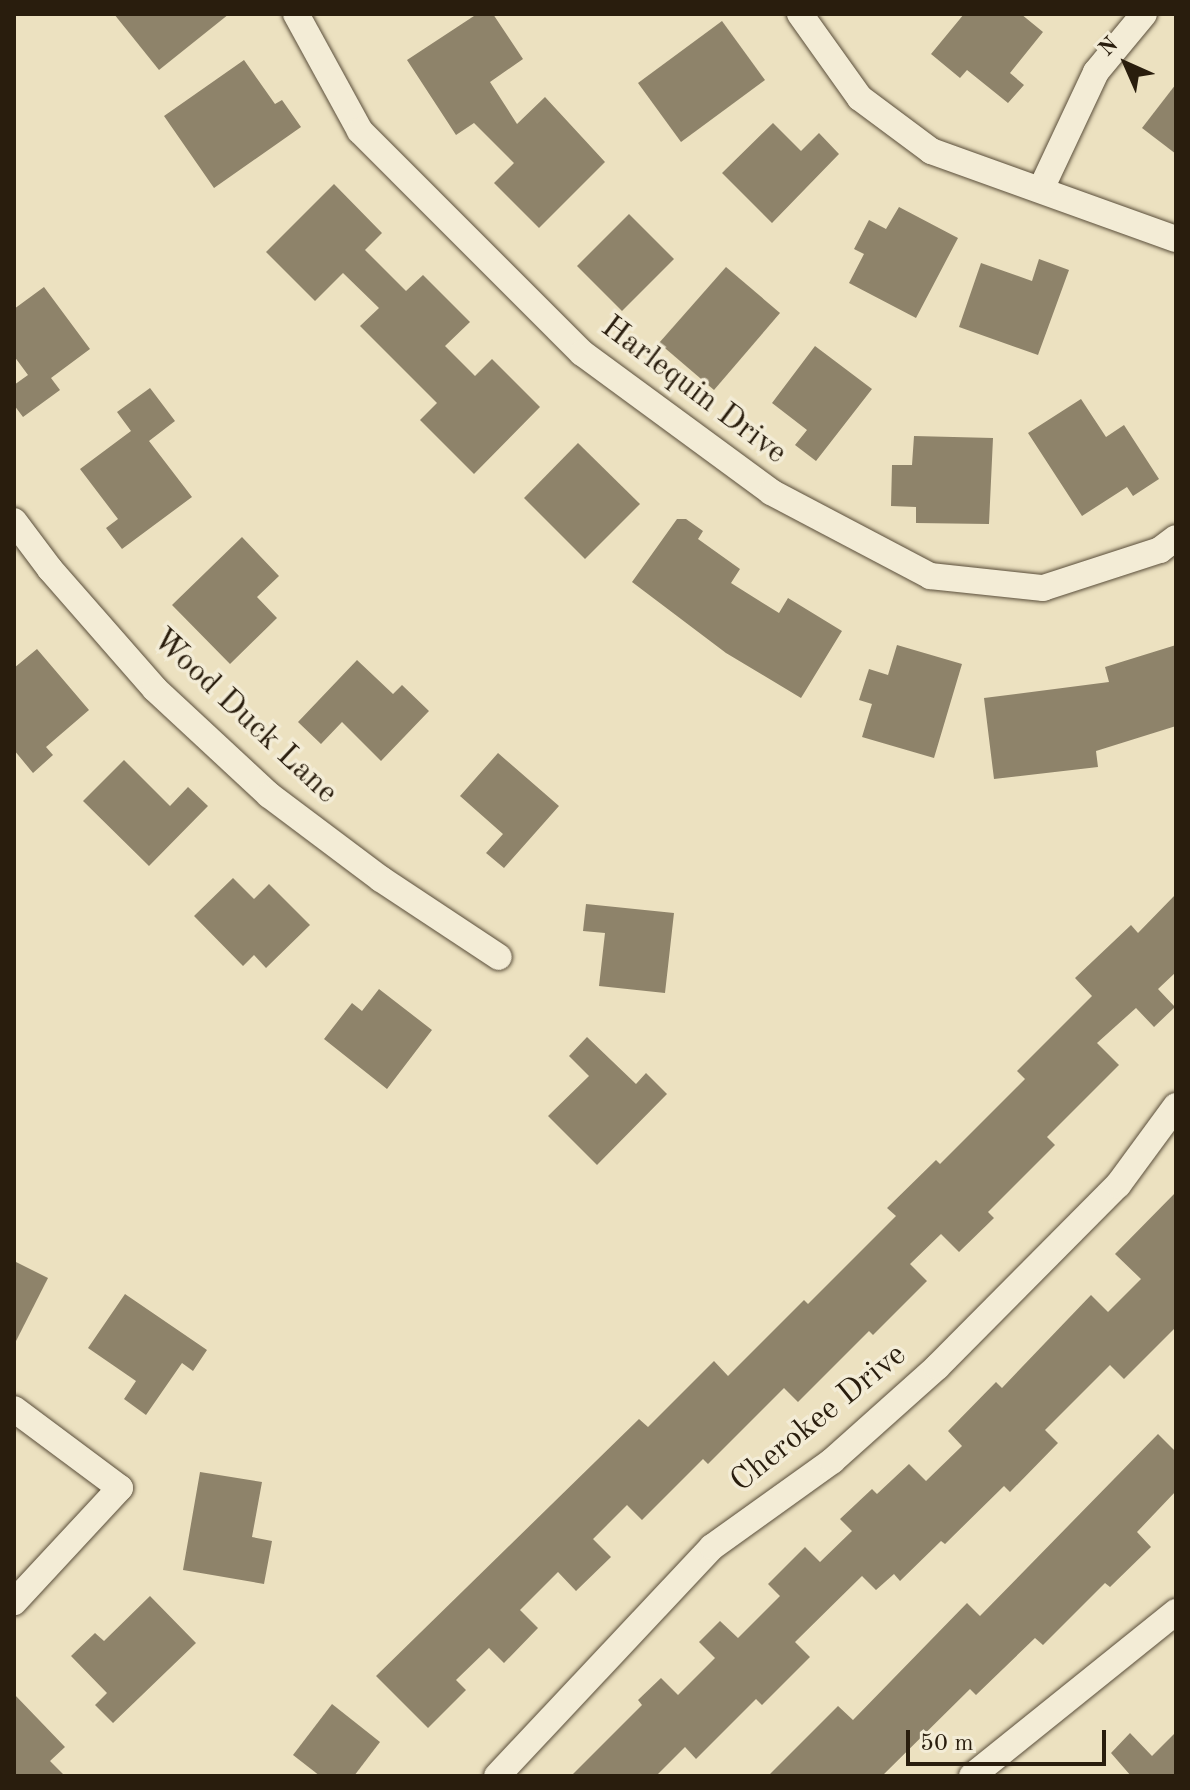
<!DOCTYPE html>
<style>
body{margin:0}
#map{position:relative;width:1190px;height:1790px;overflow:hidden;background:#ece1c0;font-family:"Old Standard TT",serif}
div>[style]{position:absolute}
.building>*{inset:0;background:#8e836a}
.roads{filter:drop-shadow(0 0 2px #5a4e3a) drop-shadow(0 0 2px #5a4e3a)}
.minor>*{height:26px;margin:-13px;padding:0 13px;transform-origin:13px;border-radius:13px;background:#f3ecd6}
span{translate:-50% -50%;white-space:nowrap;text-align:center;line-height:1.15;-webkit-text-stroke:7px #f3ecd6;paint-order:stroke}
.street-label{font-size:32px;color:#291d0d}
.frame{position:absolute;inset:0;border:16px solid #291d0d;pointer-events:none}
.north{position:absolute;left:1086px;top:24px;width:80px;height:80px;-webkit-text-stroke:6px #f3ecd6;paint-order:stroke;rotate:315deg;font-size:22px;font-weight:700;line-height:32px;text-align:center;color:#291d0d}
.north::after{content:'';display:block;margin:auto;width:28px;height:36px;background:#291d0d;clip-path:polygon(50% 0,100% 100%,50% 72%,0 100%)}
.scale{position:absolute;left:906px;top:1730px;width:200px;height:36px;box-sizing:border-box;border:4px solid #291d0d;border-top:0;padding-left:10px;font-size:24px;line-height:28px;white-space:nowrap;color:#291d0d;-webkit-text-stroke:6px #f3ecd6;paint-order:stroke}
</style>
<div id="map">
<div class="building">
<div style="clip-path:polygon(114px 14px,229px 14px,159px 70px)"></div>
<div style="clip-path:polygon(477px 14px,493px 14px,523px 59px,490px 82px,517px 124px,545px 97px,605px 162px,539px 228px,494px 183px,514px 163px,474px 123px,456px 135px,407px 60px)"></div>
<div style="clip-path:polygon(964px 14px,1021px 14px,1043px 32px,1010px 73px,1024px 85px,1008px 103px,967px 70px,960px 78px,931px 54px)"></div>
<div style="clip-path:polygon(722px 21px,765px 80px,681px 142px,638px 83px)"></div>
<div style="clip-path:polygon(244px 60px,275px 104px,282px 100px,301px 127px,214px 188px,164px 116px)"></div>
<div style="clip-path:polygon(1176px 84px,1176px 154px,1142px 128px)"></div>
<div style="clip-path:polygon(773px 123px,801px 151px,819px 133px,839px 154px,772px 223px,722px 173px)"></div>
<div style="clip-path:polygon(334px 184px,382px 233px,365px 250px,406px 291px,423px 275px,470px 322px,445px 346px,475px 376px,492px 359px,540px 407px,474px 474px,420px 420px,437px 403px,360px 326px,379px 308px,343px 273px,315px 301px,266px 252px)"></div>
<div style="clip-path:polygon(899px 207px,958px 238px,916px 318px,849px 283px,864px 254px,854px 249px,869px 220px,886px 229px)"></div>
<div style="clip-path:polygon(629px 214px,674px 259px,622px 311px,577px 266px)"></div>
<div style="clip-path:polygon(1039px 259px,1069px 270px,1038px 355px,959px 327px,981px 263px,1032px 281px)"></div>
<div style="clip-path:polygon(726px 267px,780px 313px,714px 390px,659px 343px)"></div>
<div style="clip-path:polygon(44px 287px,90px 349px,51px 378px,60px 390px,23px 417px,14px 405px,14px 385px,28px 375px,14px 356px,14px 309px)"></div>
<div style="clip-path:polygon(815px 346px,872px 389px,816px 461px,795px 445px,807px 430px,772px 403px)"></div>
<div style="clip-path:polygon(150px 388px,175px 421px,149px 441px,192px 497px,122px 549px,106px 528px,118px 519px,80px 469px,131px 431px,117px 412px)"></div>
<div style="clip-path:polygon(1081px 399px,1106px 437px,1124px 425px,1159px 479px,1133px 496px,1127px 487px,1082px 516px,1028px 433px)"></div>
<div style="clip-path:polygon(914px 436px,993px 438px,989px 524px,916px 523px,916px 507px,891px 506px,892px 465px,912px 465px)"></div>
<div style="clip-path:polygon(578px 443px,640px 504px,585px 559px,524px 498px)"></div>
<div style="clip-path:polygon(677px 519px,686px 519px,703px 531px,698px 539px,740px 569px,731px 583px,779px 613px,788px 598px,842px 631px,801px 698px,726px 653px,632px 582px)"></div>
<div style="clip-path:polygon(242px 537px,279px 576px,257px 597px,277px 618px,230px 664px,172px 605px)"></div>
<div style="clip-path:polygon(897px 645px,962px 664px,934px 758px,862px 737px,872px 704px,859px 700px,869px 669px,888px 675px)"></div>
<div style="clip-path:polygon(1176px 645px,1176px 726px,1096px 751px,1098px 767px,994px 779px,984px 698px,1109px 682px,1105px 667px)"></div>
<div style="clip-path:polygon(37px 649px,89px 710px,46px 747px,53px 755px,33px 773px,14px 750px,14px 668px)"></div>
<div style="clip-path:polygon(357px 660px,393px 694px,402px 685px,429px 711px,381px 761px,342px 722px,321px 744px,298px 722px)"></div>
<div style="clip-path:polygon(498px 753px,559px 806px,504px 868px,486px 853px,503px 834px,460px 796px)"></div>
<div style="clip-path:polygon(124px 760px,170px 806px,188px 787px,208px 806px,149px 866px,83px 801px)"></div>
<div style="clip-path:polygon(233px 878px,254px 899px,269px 884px,310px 925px,266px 968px,254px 955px,243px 966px,194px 916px)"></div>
<div style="clip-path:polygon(1176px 894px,1176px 972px,1158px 989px,1175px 1007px,1154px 1027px,1136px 1008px,1097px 1043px,1119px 1065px,1047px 1137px,1055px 1145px,988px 1212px,994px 1218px,959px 1252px,941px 1234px,910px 1264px,927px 1281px,873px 1335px,869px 1331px,798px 1402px,784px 1388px,708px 1464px,703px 1459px,642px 1520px,627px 1505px,593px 1539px,611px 1557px,576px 1591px,558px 1572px,520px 1610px,538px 1628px,504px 1663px,489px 1648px,456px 1680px,466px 1690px,428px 1728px,376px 1676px,639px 1419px,648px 1427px,714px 1361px,728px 1376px,804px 1300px,808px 1304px,896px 1216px,887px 1208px,936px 1160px,940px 1164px,1025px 1079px,1017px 1071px,1092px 996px,1075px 978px,1131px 925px,1138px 933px)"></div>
<div style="clip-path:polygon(586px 904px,674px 913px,665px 993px,599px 986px,605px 933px,583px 931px)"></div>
<div style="clip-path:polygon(379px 989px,432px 1030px,387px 1089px,324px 1039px,352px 1003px,362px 1011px)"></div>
<div style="clip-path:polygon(587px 1037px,636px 1084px,646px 1073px,667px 1094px,597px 1165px,548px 1116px,589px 1076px,569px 1056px)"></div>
<div style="clip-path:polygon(1176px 1192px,1176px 1327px,1124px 1379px,1110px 1365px,1045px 1430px,1058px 1443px,1010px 1492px,1004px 1486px,945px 1544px,941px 1541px,900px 1581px,894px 1574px,876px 1590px,862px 1576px,795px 1642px,810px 1657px,762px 1705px,756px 1699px,696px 1759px,685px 1747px,656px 1776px,571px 1776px,642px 1705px,638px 1700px,661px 1678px,678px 1695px,715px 1658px,699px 1642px,720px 1621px,738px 1638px,780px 1596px,768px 1584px,805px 1547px,820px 1562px,852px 1531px,840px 1519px,872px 1489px,877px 1494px,909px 1464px,926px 1481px,962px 1446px,948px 1431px,996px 1382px,1002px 1388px,1091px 1295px,1108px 1312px,1141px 1279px,1115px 1254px)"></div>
<div style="clip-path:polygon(14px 1261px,48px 1278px,14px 1345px)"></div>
<div style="clip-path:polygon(125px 1294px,207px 1350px,193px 1371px,182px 1363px,146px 1415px,124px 1399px,136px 1381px,88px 1348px)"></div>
<div style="clip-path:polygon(1158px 1434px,1176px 1452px,1176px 1491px,1137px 1532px,1151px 1547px,1110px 1587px,1105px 1583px,1043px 1645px,1035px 1638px,976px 1695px,970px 1689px,882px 1776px,768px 1776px,838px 1706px,853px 1720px,967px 1603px,980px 1616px)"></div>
<div style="clip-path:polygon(200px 1472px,262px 1482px,252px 1537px,272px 1541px,264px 1584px,183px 1570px)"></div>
<div style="clip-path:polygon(150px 1596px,196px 1643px,113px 1723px,95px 1705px,107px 1693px,71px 1656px,95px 1633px,104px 1641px)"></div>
<div style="clip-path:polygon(14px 1694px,65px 1747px,50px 1761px,65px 1776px,14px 1776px)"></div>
<div style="clip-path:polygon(332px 1704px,380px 1742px,354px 1776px,320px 1776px,293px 1755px)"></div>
<div style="clip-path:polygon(1176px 1732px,1176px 1776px,1131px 1776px,1111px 1753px,1130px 1733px,1152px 1756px)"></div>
</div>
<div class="roads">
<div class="minor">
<div style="left:296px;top:14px;width:133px;rotate:61.3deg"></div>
<div style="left:360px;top:131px;width:314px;rotate:45deg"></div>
<div style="left:582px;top:353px;width:235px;rotate:36.3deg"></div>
<div style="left:771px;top:492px;width:180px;rotate:27.8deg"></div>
<div style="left:930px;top:576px;width:114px;rotate:6.1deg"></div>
<div style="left:1043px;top:588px;width:123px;rotate:-18deg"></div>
<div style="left:1160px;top:550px;width:20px;rotate:-37deg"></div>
<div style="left:800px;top:14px;width:103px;rotate:54.5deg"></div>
<div style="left:860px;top:98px;width:89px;rotate:36.7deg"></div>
<div style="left:931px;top:151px;width:260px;rotate:19.8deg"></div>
<div style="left:1041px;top:189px;width:129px;rotate:-64.8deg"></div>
<div style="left:1096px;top:72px;width:75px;rotate:-50.4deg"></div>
<div style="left:14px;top:521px;width:60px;rotate:53.1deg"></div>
<div style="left:50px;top:569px;width:159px;rotate:48.8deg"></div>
<div style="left:155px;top:689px;width:156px;rotate:42.9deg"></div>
<div style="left:269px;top:795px;width:140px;rotate:36.9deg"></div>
<div style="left:381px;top:879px;width:141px;rotate:33.5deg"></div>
<div style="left:14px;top:1409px;width:132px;rotate:36.7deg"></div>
<div style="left:120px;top:1488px;width:156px;rotate:132.9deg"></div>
<div style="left:497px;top:1776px;width:314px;rotate:-46.8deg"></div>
<div style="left:712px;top:1547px;width:148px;rotate:-35.6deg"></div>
<div style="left:832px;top:1461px;width:141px;rotate:-41.8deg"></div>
<div style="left:937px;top:1367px;width:257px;rotate:-45.2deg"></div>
<div style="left:1118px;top:1185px;width:98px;rotate:-53.7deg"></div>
<div style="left:972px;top:1776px;width:262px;rotate:-38.8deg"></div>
</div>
</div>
<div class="street-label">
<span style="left:693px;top:391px;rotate:37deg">Harlequin Drive</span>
<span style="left:244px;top:717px;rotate:43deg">Wood Duck Lane</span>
<span style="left:819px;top:1419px;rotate:-39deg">Cherokee Drive</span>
</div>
<div class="frame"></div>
<div class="north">N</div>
<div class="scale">50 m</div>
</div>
